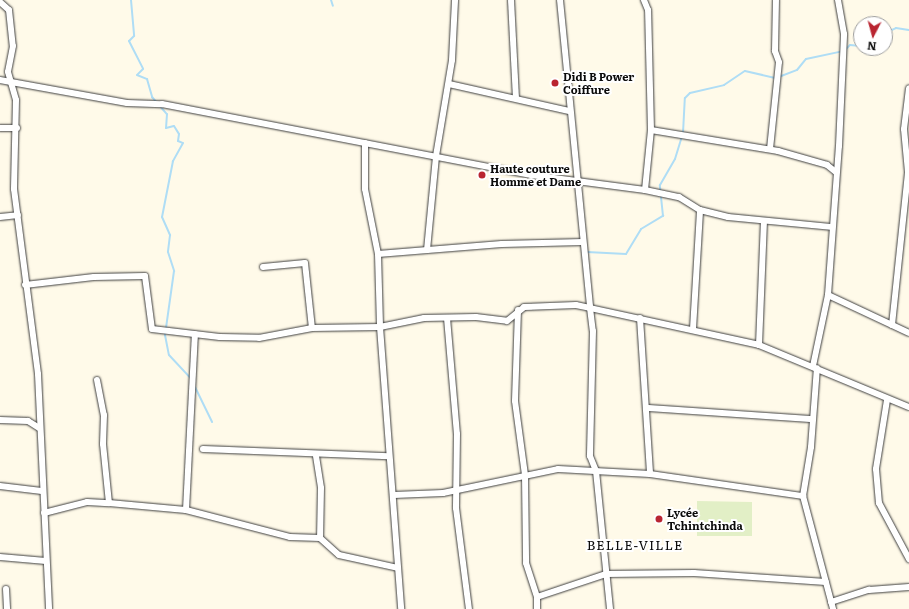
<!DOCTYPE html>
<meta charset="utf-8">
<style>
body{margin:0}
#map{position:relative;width:909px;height:609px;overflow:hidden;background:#fffae9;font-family:Literata,serif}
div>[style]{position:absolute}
.pitch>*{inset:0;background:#e2efc6}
.stream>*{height:2px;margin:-1px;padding:0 1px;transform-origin:1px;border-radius:1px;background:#afddf5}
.roads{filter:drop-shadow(0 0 1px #3e3e3e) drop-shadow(0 0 1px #3e3e3e)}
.minor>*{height:6px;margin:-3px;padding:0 3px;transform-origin:3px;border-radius:3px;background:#fff}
.dots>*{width:11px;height:11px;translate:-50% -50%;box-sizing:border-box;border:2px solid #fff;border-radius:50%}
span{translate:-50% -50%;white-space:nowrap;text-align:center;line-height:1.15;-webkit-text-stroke:4px #fff;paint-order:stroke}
.poi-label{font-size:11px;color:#0b0b0b;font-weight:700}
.left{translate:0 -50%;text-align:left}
.quarter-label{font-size:13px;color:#0b0b0b;letter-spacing:1px}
.north{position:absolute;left:853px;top:16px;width:40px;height:40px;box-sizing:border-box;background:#fff;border:1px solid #9d9d9d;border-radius:50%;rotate:186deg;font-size:11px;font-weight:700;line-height:16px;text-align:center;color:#0b0b0b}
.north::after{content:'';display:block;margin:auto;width:14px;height:18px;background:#b92531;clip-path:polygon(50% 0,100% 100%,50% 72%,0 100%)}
</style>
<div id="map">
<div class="pitch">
<div style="clip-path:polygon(697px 501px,752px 502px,752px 536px,697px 536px)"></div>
</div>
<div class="stream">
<div style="left:131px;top:0;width:36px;rotate:85deg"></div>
<div style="left:134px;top:36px;width:7px;rotate:135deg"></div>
<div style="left:129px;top:41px;width:31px;rotate:63deg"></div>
<div style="left:143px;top:69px;width:8px;rotate:135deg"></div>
<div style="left:137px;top:75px;width:11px;rotate:22deg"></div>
<div style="left:147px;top:79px;width:19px;rotate:74deg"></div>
<div style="left:152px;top:97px;width:23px;rotate:49deg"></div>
<div style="left:167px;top:114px;width:14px;rotate:94deg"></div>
<div style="left:166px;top:128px;width:8px;rotate:-14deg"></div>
<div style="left:174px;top:126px;width:9px;rotate:58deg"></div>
<div style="left:179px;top:134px;width:7px;rotate:98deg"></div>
<div style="left:178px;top:141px;width:5px;rotate:22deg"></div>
<div style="left:183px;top:143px;width:21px;rotate:119deg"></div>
<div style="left:173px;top:161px;width:57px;rotate:101.1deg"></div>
<div style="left:162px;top:217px;width:20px;rotate:66deg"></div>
<div style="left:170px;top:235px;width:17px;rotate:97deg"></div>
<div style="left:168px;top:252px;width:20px;rotate:72deg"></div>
<div style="left:174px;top:271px;width:65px;rotate:98deg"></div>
<div style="left:165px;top:335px;width:20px;rotate:79deg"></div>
<div style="left:169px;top:355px;width:34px;rotate:47deg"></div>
<div style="left:331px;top:0;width:6px;rotate:72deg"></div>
<div style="left:885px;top:33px;width:12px;rotate:-24deg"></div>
<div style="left:896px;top:28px;width:13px;rotate:9deg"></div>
<div style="left:587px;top:252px;width:39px;rotate:3deg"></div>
<div style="left:626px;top:254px;width:29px;rotate:-59deg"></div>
<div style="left:641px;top:229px;width:26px;rotate:-31deg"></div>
<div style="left:663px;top:216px;width:31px;rotate:-96deg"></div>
<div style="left:660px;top:185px;width:30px;rotate:-60deg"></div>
<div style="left:675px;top:159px;width:27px;rotate:-73deg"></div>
<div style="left:683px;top:133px;width:35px;rotate:-87deg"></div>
<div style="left:685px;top:98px;width:7px;rotate:-45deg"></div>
<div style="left:690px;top:93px;width:35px;rotate:-13deg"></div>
<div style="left:724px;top:85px;width:25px;rotate:-34deg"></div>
<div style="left:745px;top:71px;width:32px;rotate:13deg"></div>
<div style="left:776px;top:78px;width:22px;rotate:-21deg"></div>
<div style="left:797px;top:70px;width:14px;rotate:-51deg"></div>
<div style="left:806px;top:59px;width:39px;rotate:-12deg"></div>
<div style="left:844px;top:51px;width:8px;rotate:-45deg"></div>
<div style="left:850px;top:45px;width:11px;rotate:5deg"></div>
<div style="left:195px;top:387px;width:39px;rotate:64deg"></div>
</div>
<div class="roads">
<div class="minor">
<div style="left:511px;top:0;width:98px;rotate:87.1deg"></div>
<div style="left:560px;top:0;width:309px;rotate:84.4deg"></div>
<div style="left:590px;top:308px;width:173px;rotate:12.3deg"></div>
<div style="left:759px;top:345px;width:162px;rotate:22.5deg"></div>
<div style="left:0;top:2px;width:12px;rotate:42deg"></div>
<div style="left:9px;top:10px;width:36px;rotate:84deg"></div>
<div style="left:13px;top:46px;width:26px;rotate:101deg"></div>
<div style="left:8px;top:72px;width:29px;rotate:74deg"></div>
<div style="left:16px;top:100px;width:89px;rotate:91.3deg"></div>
<div style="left:14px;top:189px;width:187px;rotate:82.6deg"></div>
<div style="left:38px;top:374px;width:235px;rotate:87.3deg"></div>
<div style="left:0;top:80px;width:129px;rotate:10.3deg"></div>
<div style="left:127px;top:103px;width:35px;rotate:2deg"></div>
<div style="left:162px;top:104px;width:376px;rotate:10.9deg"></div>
<div style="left:531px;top:175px;width:115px;rotate:7.5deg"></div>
<div style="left:645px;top:190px;width:60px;rotate:-84.3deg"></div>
<div style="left:651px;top:130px;width:120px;rotate:-91.4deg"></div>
<div style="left:648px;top:10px;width:11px;rotate:-112deg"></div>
<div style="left:449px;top:84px;width:123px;rotate:12.7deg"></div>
<div style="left:0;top:128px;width:17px"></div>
<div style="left:651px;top:130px;width:129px;rotate:9.4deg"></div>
<div style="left:778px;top:151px;width:51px;rotate:15.9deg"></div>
<div style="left:827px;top:165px;width:11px;rotate:38deg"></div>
<div style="left:365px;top:143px;width:46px;rotate:90deg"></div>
<div style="left:365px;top:189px;width:66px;rotate:78.7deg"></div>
<div style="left:378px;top:254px;width:73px;rotate:88.4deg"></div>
<div style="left:380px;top:327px;width:283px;rotate:85.7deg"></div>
<div style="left:770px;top:149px;width:87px;rotate:-84.1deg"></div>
<div style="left:779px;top:62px;width:12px;rotate:-110deg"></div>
<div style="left:775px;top:51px;width:51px;rotate:-88.9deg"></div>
<div style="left:645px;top:190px;width:35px;rotate:12deg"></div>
<div style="left:679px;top:197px;width:25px;rotate:32deg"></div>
<div style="left:700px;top:210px;width:29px;rotate:14deg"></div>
<div style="left:728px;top:217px;width:103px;rotate:5.5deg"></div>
<div style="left:0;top:217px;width:18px;rotate:-6deg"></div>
<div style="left:427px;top:250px;width:94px;rotate:-84.5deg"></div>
<div style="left:436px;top:156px;width:97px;rotate:-80.5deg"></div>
<div style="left:452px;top:60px;width:60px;rotate:-87.1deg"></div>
<div style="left:378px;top:254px;width:124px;rotate:-4.6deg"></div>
<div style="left:502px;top:244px;width:81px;rotate:-1.4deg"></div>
<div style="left:263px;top:267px;width:42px;rotate:-5.4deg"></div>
<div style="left:305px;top:263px;width:65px;rotate:83.9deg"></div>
<div style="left:25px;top:285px;width:69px;rotate:-6.6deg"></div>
<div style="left:94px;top:277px;width:51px;rotate:-1.1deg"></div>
<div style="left:145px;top:276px;width:53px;rotate:82.5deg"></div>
<div style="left:152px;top:329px;width:68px;rotate:6.7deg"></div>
<div style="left:220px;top:337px;width:39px;rotate:1deg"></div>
<div style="left:259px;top:338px;width:54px;rotate:-10.7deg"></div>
<div style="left:312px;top:328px;width:68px;rotate:-0.8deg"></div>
<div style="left:380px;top:327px;width:45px;rotate:-11.6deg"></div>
<div style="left:424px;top:318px;width:52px;rotate:-1.1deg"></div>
<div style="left:476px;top:317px;width:31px;rotate:7deg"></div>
<div style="left:507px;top:321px;width:22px;rotate:-39deg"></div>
<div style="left:524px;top:307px;width:52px;rotate:-2.2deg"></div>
<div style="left:576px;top:305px;width:14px;rotate:12deg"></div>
<div style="left:590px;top:308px;width:23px;rotate:83deg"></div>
<div style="left:593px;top:331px;width:125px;rotate:91.4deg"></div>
<div style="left:590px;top:456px;width:16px;rotate:68deg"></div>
<div style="left:596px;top:471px;width:139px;rotate:84.2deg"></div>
<div style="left:828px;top:295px;width:89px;rotate:25.1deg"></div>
<div style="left:518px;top:310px;width:91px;rotate:91.9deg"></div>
<div style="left:515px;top:401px;width:75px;rotate:82.3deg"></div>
<div style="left:525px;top:475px;width:88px;rotate:89.3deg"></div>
<div style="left:526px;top:563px;width:36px;rotate:72deg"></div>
<div style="left:447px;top:318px;width:116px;rotate:85.1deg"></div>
<div style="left:457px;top:434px;width:74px;rotate:90.8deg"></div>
<div style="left:456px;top:508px;width:102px;rotate:82.7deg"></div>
<div style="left:640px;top:318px;width:156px;rotate:86.3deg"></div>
<div style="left:892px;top:325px;width:154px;rotate:-84deg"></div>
<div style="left:908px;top:172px;width:43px;rotate:-95.3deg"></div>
<div style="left:904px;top:129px;width:41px;rotate:-83deg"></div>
<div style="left:693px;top:329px;width:119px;rotate:-86.6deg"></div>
<div style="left:759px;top:345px;width:124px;rotate:-87.7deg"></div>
<div style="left:813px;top:366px;width:73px;rotate:-78.1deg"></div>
<div style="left:828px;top:295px;width:149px;rotate:-85.8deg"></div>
<div style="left:839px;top:146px;width:112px;rotate:-87.4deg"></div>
<div style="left:844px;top:34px;width:35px;rotate:-100deg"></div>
<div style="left:97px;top:380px;width:36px;rotate:79deg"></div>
<div style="left:104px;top:415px;width:29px;rotate:92deg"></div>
<div style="left:103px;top:444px;width:59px;rotate:84.2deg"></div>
<div style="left:887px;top:400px;width:70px;rotate:99.1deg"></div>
<div style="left:876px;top:469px;width:34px;rotate:85deg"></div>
<div style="left:879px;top:503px;width:64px;rotate:61.8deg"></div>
<div style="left:648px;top:408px;width:163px;rotate:3.9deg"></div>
<div style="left:0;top:420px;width:28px;rotate:2deg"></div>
<div style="left:28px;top:421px;width:13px;rotate:32deg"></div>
<div style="left:203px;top:449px;width:186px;rotate:2.2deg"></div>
<div style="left:316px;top:456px;width:32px;rotate:81deg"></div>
<div style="left:321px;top:488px;width:50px;rotate:91.1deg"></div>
<div style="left:320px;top:538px;width:25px;rotate:42deg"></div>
<div style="left:339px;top:555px;width:60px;rotate:12.4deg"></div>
<div style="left:0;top:486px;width:42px;rotate:6.8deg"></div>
<div style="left:394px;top:495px;width:49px;rotate:-2.3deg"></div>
<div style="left:443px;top:493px;width:117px;rotate:-11.8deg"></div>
<div style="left:558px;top:469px;width:92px;rotate:3.1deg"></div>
<div style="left:650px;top:474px;width:155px;rotate:8.2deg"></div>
<div style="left:803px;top:496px;width:117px;rotate:75.1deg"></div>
<div style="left:803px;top:496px;width:50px;rotate:-80.7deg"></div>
<div style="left:811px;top:447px;width:79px;rotate:-85.7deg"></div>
<div style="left:186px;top:510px;width:176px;rotate:-87.1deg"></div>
<div style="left:44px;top:513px;width:44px;rotate:-14.3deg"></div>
<div style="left:87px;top:502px;width:22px;rotate:3deg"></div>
<div style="left:109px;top:503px;width:77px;rotate:5.2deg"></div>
<div style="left:186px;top:510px;width:107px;rotate:14.6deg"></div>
<div style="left:290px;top:537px;width:30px;rotate:2deg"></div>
<div style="left:0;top:557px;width:46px;rotate:5deg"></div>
<div style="left:6px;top:589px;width:20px;rotate:87deg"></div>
<div style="left:831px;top:602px;width:40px;rotate:-18deg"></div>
<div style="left:869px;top:590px;width:40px;rotate:-4.3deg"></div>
<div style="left:537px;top:609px;width:12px;rotate:-90deg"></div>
<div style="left:537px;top:597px;width:73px;rotate:-18.4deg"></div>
<div style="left:606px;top:574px;width:88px;rotate:-0.7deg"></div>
<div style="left:694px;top:573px;width:132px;rotate:3.9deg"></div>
</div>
</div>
<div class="dots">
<div style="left:555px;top:83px;background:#b92531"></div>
<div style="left:482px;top:175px;background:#b92531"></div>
<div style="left:659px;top:519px;background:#b92531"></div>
</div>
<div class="poi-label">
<span class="left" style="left:563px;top:83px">Didi B Power<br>Coiffure</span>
<span class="left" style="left:490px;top:175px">Haute couture<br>Homme et Dame</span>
<span class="left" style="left:667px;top:519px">Lycée<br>Tchintchinda</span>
</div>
<div class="quarter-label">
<span style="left:635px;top:545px">BELLE-VILLE</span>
</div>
<div class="north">N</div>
</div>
